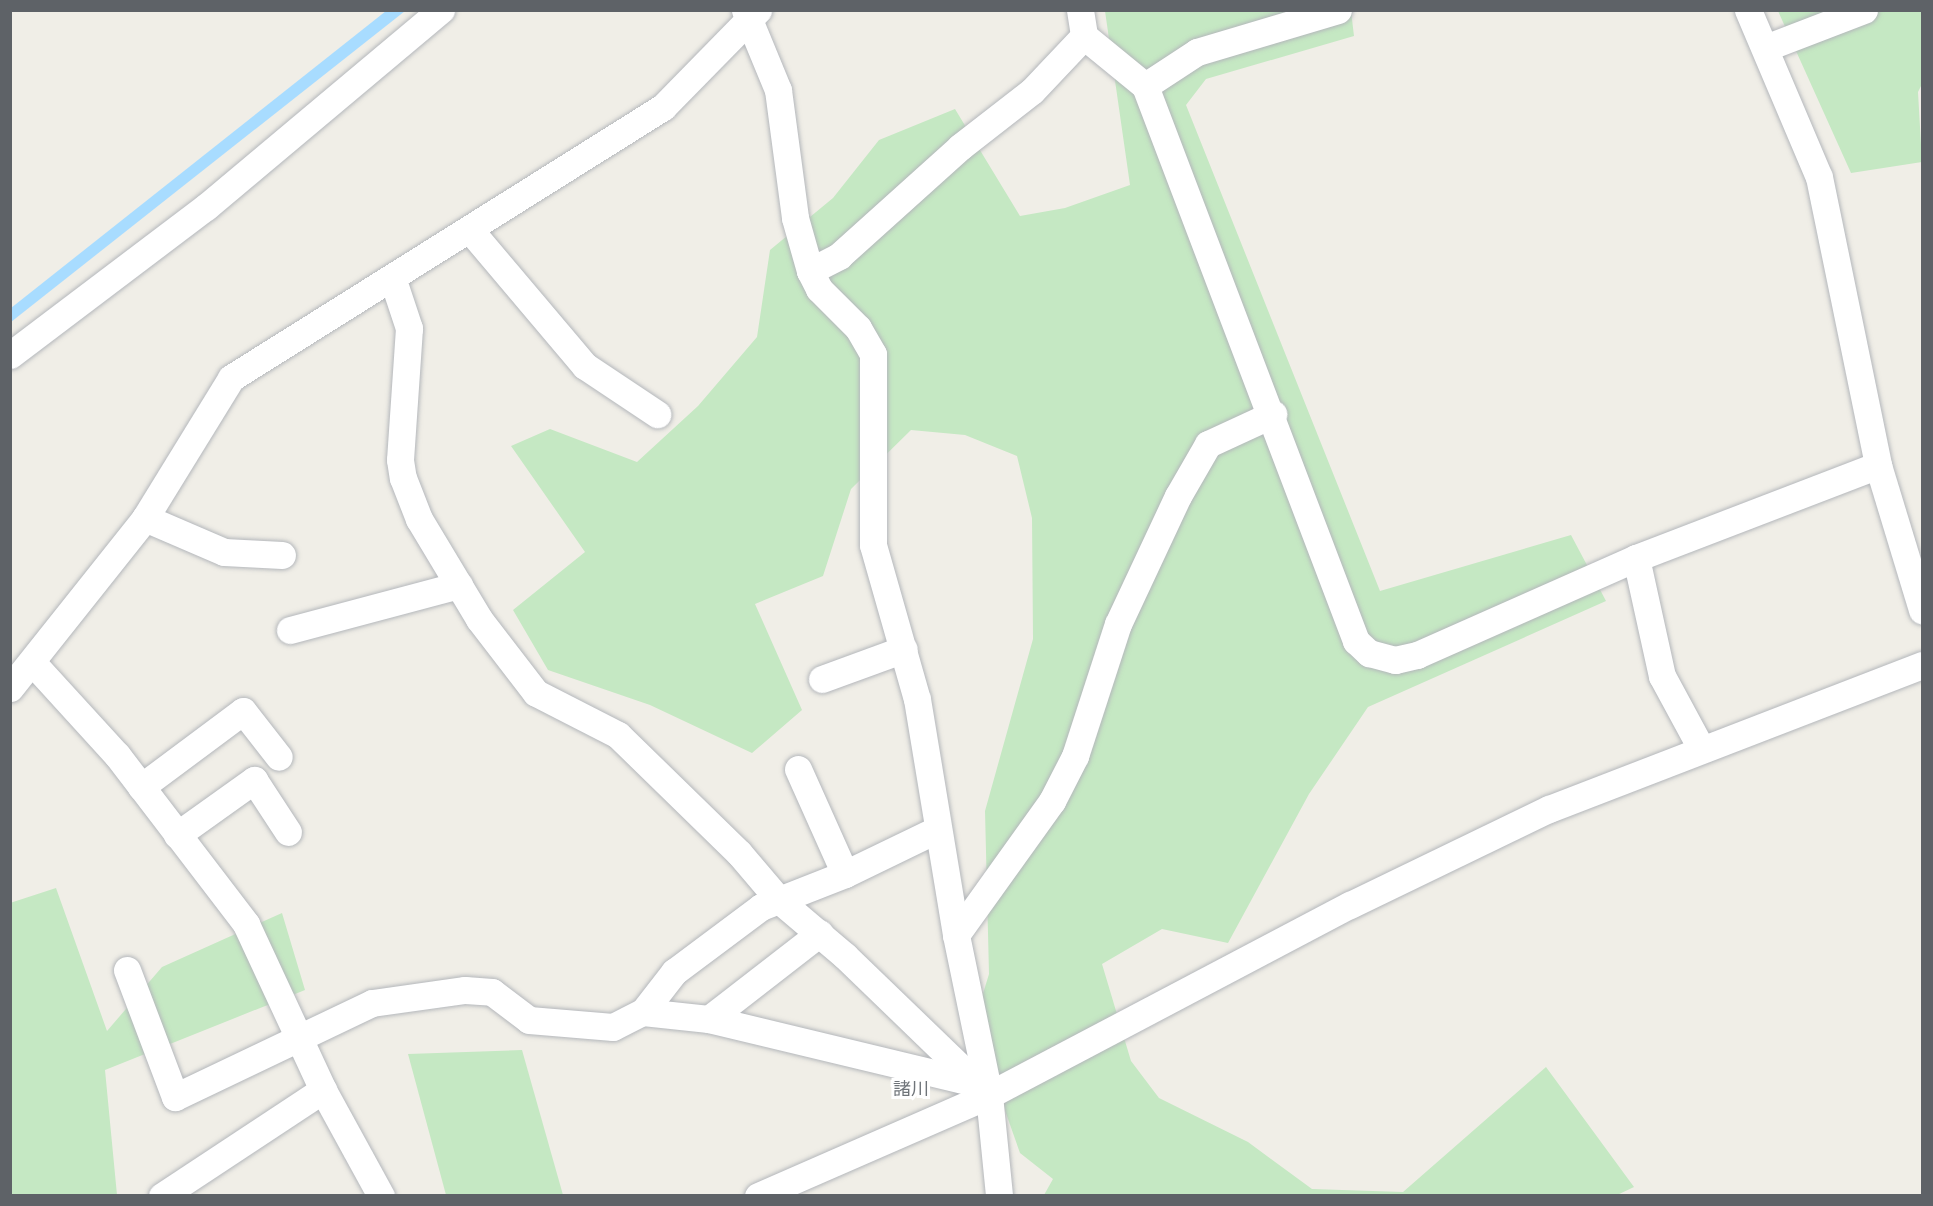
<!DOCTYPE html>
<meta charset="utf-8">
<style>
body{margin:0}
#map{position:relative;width:1933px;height:1206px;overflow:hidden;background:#f0eee7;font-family:"Golos Text","Noto Sans JP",sans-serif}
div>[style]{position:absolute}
.green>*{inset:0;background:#c5e8c3}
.water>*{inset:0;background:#a8dcff}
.roads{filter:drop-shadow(0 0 2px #b4b7bb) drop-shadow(0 0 2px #b4b7bb)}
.minor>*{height:27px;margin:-13.5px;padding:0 13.5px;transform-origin:13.5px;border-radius:13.5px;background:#fff}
span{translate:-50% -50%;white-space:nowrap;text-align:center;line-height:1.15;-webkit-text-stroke:6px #fff;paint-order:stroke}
.quarter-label{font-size:18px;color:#6f7479}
.frame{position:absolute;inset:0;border:12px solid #5e6267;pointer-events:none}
</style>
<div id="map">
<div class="green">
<div style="clip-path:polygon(1105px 11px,1351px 11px,1354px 36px,1206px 79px,1186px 105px,1380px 591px,1571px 535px,1606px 601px,1368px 707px,1309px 794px,1228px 943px,1162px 929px,1102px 964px,1131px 1061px,1159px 1098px,1248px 1142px,1312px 1189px,1403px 1192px,1546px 1067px,1634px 1187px,1615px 1196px,1044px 1195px,1053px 1179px,1020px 1153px,974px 1023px,989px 974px,985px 811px,1033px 639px,1032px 518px,1017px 456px,965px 435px,911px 430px,851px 489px,823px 576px,755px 604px,802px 710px,752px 753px,650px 705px,548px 670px,513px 610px,585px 552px,511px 446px,550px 429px,637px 462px,698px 406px,757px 337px,770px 250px,833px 198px,879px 140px,955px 109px,1020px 216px,1065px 208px,1130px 185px)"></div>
<div style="clip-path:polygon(1778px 11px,1922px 11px,1922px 84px,1918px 92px,1922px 162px,1851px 173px)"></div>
<div style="clip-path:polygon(56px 888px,107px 1031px,162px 967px,282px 913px,305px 990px,105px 1070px,117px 1195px,11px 1195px,10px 903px)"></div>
<div style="clip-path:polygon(522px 1050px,563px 1195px,446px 1195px,408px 1054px)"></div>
</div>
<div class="water">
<div style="clip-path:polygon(386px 11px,405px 11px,11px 322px,11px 308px)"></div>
</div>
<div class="roads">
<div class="minor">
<div style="left:745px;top:10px;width:87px;rotate:67.6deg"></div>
<div style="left:778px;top:90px;width:129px;rotate:82.4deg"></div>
<div style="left:795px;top:218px;width:55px;rotate:74.2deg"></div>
<div style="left:810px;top:271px;width:20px;rotate:63deg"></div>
<div style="left:819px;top:289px;width:55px;rotate:45deg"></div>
<div style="left:858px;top:328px;width:30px;rotate:60deg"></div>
<div style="left:873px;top:354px;width:191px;rotate:90deg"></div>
<div style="left:873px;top:545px;width:160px;rotate:74.1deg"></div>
<div style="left:917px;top:699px;width:239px;rotate:80.6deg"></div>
<div style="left:956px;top:935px;width:163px;rotate:78.3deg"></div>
<div style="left:989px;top:1095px;width:101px;rotate:84.3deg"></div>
<div style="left:1080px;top:10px;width:26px;rotate:81deg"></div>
<div style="left:1084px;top:36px;width:79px;rotate:39.3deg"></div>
<div style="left:1145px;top:86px;width:594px;rotate:69.18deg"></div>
<div style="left:1356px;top:641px;width:18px;rotate:43deg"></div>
<div style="left:1369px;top:653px;width:27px;rotate:15deg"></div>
<div style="left:1395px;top:660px;width:23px;rotate:-13deg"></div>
<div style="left:1417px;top:655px;width:240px;rotate:-23.9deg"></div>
<div style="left:1636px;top:558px;width:259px;rotate:-21deg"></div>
<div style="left:1748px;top:10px;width:181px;rotate:67deg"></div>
<div style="left:1819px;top:177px;width:294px;rotate:78.4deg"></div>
<div style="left:1878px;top:465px;width:152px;rotate:73.1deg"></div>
<div style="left:1765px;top:48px;width:106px;rotate:-21deg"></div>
<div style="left:1145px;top:86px;width:62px;rotate:-33.2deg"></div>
<div style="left:1197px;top:52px;width:147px;rotate:-16.6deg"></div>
<div style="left:470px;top:230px;width:178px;rotate:49.8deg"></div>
<div style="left:585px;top:366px;width:87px;rotate:33.7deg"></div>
<div style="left:810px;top:271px;width:33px;rotate:-27deg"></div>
<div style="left:839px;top:256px;width:163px;rotate:-42deg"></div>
<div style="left:960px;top:147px;width:91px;rotate:-37.9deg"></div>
<div style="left:1032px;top:91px;width:76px;rotate:-46.6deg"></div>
<div style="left:393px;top:280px;width:51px;rotate:71.6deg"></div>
<div style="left:409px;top:328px;width:132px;rotate:93.9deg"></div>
<div style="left:400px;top:460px;width:18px;rotate:81deg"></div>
<div style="left:403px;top:478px;width:44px;rotate:68.7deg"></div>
<div style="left:419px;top:519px;width:117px;rotate:59deg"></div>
<div style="left:479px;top:619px;width:93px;rotate:52.4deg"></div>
<div style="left:536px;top:693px;width:92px;rotate:27.1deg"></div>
<div style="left:618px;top:735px;width:169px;rotate:44.3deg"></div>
<div style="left:739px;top:853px;width:62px;rotate:49.6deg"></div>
<div style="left:779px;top:900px;width:87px;rotate:40.3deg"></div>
<div style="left:845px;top:956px;width:200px;rotate:44deg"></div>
<div style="left:10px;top:355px;width:246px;rotate:-37.1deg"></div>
<div style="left:206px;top:207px;width:307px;rotate:-40deg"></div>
<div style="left:145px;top:518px;width:86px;rotate:23.3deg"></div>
<div style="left:224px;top:552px;width:58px;rotate:3deg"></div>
<div style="left:1636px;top:558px;width:121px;rotate:77.6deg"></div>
<div style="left:1662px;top:676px;width:82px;rotate:61.6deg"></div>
<div style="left:290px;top:630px;width:175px;rotate:-14.9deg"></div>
<div style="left:32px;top:662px;width:126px;rotate:47.6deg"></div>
<div style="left:117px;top:755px;width:213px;rotate:52.6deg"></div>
<div style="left:246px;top:924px;width:183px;rotate:65.1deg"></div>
<div style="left:323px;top:1090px;width:121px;rotate:61.3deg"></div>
<div style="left:822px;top:679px;width:87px;rotate:-20.1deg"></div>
<div style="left:10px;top:688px;width:217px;rotate:-51.5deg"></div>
<div style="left:145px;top:518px;width:164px;rotate:-58.4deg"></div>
<div style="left:231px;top:378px;width:510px;rotate:-32.1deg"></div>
<div style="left:663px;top:107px;width:136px;rotate:-45.6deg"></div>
<div style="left:798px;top:769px;width:115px;rotate:65.9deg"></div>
<div style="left:141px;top:787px;width:127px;rotate:-36.7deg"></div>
<div style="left:243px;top:711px;width:58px;rotate:52deg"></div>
<div style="left:177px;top:835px;width:95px;rotate:-35.5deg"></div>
<div style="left:254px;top:780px;width:62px;rotate:56.8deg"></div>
<div style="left:956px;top:935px;width:165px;rotate:-54.4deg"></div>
<div style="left:1052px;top:801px;width:51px;rotate:-62.9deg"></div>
<div style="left:1075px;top:756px;width:139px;rotate:-72deg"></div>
<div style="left:1118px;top:624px;width:141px;rotate:-64.9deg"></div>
<div style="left:1178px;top:496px;width:60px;rotate:-60deg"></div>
<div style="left:1208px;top:444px;width:72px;rotate:-24.8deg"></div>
<div style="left:127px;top:970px;width:136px;rotate:69.3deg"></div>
<div style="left:175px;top:1097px;width:218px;rotate:-25.5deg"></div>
<div style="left:372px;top:1003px;width:94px;rotate:-8deg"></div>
<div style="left:465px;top:990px;width:27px;rotate:4deg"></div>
<div style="left:492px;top:992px;width:46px;rotate:37.1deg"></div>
<div style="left:529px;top:1020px;width:84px;rotate:4.8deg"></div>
<div style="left:613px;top:1027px;width:34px;rotate:-27deg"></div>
<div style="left:643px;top:1012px;width:66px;rotate:6.1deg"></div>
<div style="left:709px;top:1019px;width:269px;rotate:13.5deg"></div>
<div style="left:643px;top:1012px;width:51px;rotate:-52.2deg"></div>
<div style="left:674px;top:972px;width:109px;rotate:-36.8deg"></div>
<div style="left:761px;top:907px;width:90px;rotate:-21.4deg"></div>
<div style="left:845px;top:874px;width:103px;rotate:-25.8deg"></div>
<div style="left:709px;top:1019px;width:140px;rotate:-37.8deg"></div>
<div style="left:162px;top:1196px;width:193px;rotate:-33.4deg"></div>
<div style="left:758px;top:1196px;width:252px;rotate:-23.6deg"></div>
<div style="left:989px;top:1095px;width:408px;rotate:-27.8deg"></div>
<div style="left:1350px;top:905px;width:221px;rotate:-25.8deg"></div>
<div style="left:1549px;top:809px;width:400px;rotate:-21.1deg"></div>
</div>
</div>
<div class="quarter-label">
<span style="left:911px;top:1088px">諸川</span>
</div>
<div class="frame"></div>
</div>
